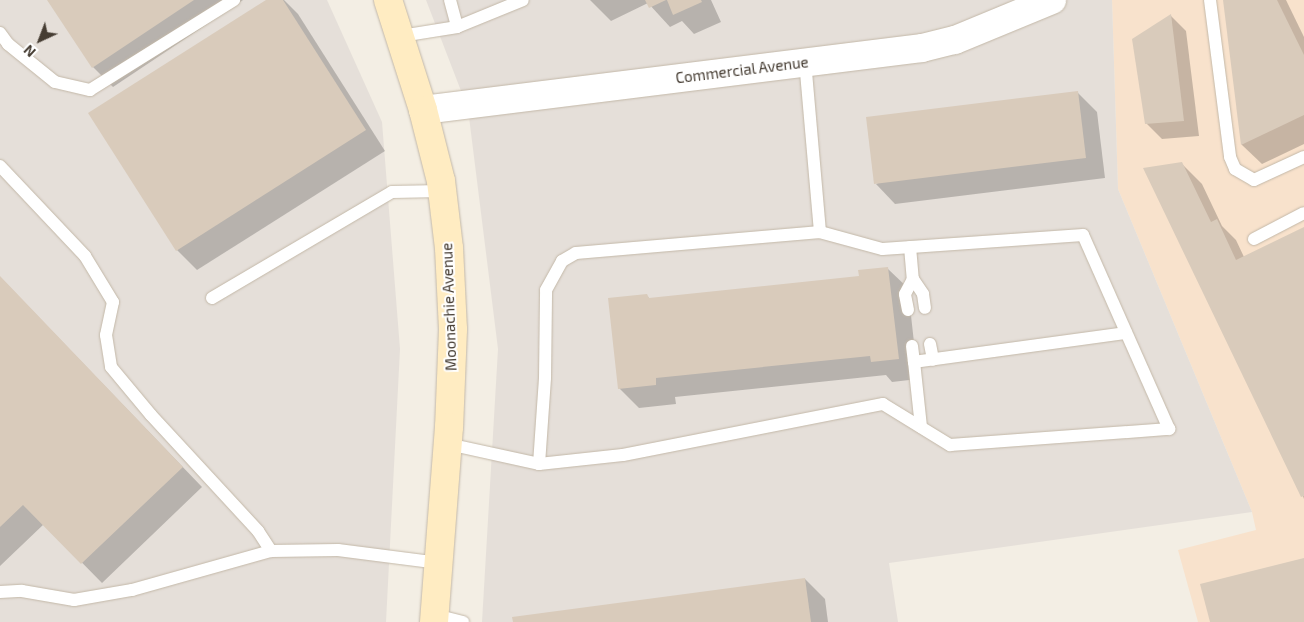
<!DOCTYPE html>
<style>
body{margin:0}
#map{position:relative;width:1304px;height:622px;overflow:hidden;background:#f3eee4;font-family:"Exo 2",sans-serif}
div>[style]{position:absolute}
.commercial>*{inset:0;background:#f8e2cc}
.industrial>*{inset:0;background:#e5dfd9}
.shadow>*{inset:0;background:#0003}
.building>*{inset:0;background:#d9cbbb}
.roads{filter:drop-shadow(0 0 1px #c3b8a8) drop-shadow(0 0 1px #c3b8a8)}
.service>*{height:12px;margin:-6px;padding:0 6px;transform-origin:6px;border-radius:6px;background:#fff}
.tertiary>*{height:28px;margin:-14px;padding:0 14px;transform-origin:14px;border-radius:14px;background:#fff}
.secondary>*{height:28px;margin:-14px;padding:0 14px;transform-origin:14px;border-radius:14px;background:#ffecc2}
span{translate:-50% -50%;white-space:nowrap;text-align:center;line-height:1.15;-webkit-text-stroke:4px #fff;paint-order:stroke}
.street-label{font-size:15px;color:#463d33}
.north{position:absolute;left:15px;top:15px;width:50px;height:50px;-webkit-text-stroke:4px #fff;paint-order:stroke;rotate:223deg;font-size:14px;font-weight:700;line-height:20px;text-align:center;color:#463d33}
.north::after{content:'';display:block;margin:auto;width:18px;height:22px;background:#463d33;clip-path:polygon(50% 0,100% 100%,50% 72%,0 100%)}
</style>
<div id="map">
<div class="commercial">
<div style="clip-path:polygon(1112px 0,1304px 0,1304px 622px,1198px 622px,1178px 550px,1256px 530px,1252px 512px,1118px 189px)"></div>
</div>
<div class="industrial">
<div style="clip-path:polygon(0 0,327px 0,382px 122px,400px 349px,386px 622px,0 622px)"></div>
<div style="clip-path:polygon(426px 0,1112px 0,1118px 189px,1252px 512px,889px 563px,898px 622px,482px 622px,498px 349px,468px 109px)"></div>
</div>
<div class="shadow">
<div style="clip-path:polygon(48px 0,243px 0,113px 87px,93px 67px)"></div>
<div style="clip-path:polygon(269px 0,284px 0,298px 14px,385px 151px,197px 270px,177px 250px)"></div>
<div style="clip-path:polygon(711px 0,721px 22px,694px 34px,682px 21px,670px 27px,648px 3px,611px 21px,590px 0)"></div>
<div style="clip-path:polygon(1224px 0,1286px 0,1304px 37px,1304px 144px,1262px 164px,1242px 145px)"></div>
<div style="clip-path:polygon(1171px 16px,1186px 31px,1199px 136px,1162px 139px,1146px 123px)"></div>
<div style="clip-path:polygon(1077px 92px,1097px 112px,1105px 178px,895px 204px,876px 184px)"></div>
<div style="clip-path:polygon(1182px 164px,1202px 184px,1222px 226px,1236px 240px,1244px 257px,1304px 229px,1304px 499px)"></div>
<div style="clip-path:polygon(888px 269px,908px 288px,918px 379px,892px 382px,886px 375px,675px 397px,676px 404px,639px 408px,619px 388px,646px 295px,650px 299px,860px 277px)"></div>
<div style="clip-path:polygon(0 277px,202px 487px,102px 583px,44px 524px,0 566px)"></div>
<div style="clip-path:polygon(805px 579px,825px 599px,828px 622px,514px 622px)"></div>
</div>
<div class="building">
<div style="clip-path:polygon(47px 0,194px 0,92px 68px)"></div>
<div style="clip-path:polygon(266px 0,283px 0,366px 130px,176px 251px,88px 113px)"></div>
<div style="clip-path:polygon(645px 0,666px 0,649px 8px)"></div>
<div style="clip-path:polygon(667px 0,701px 0,702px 2px,673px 15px)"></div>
<div style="clip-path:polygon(1223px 0,1277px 0,1304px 55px,1304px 115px,1241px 145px)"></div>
<div style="clip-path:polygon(1171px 14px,1184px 121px,1145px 124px,1132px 39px)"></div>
<div style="clip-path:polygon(1078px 91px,1086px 158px,874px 184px,866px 117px)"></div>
<div style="clip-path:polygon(1182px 162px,1211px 222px,1217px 219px,1236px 260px,1304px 227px,1304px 496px,1301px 497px,1143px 168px)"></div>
<div style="clip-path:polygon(888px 267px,899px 359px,871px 362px,870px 356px,656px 378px,656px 385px,618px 389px,608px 298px,647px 294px,649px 298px,859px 276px,858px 270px)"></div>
<div style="clip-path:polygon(0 276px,183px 467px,81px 564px,23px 505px,0 527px)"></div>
<div style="clip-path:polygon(1304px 558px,1304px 622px,1210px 622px,1200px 584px)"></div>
<div style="clip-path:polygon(805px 578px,811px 622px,513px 622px,512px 617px)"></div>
</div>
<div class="roads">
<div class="service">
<div style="left:450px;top:0;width:28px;rotate:75deg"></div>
<div style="left:1210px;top:0;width:158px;rotate:82.7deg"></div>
<div style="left:1230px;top:157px;width:13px;rotate:67deg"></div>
<div style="left:1235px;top:169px;width:22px;rotate:30deg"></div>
<div style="left:1254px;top:180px;width:55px;rotate:-24.7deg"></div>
<div style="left:0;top:33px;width:14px;rotate:54deg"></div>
<div style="left:8px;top:44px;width:60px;rotate:39deg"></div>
<div style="left:55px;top:82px;width:36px;rotate:13deg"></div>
<div style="left:90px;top:90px;width:170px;rotate:-32deg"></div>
<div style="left:401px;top:36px;width:57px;rotate:-9.1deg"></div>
<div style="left:457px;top:27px;width:71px;rotate:-22.2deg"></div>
<div style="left:0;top:166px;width:124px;rotate:46.6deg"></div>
<div style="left:85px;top:256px;width:54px;rotate:58.7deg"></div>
<div style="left:113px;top:302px;width:34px;rotate:102deg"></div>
<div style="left:106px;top:335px;width:32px;rotate:81deg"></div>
<div style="left:111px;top:367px;width:62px;rotate:50.2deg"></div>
<div style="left:151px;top:415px;width:158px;rotate:47.3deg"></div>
<div style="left:258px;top:531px;width:24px;rotate:57deg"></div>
<div style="left:271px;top:551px;width:67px;rotate:-0.9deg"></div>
<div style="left:338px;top:550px;width:102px;rotate:7.3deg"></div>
<div style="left:1254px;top:239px;width:56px;rotate:-27.5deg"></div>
<div style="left:910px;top:247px;width:32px;rotate:85deg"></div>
<div style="left:212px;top:298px;width:209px;rotate:-30.5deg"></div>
<div style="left:392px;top:192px;width:50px;rotate:-1.1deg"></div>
<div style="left:908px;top:310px;width:16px;rotate:-101deg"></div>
<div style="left:905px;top:294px;width:17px;rotate:-62deg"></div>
<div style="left:913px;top:279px;width:18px;rotate:56deg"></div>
<div style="left:923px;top:294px;width:14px;rotate:82deg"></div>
<div style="left:930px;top:344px;width:16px;rotate:79deg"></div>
<div style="left:912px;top:346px;width:16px;rotate:83deg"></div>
<div style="left:921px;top:427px;width:65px;rotate:-96.1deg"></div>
<div style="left:914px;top:362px;width:214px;rotate:-7.8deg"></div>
<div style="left:448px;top:444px;width:93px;rotate:12.4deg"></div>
<div style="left:539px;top:464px;width:86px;rotate:-86deg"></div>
<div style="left:545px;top:378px;width:88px;rotate:-89.3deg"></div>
<div style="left:546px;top:290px;width:33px;rotate:-61deg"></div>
<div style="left:562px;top:261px;width:16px;rotate:-30deg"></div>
<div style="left:576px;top:253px;width:245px;rotate:-4.9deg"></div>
<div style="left:820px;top:232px;width:171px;rotate:-95deg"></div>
<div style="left:539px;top:464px;width:84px;rotate:-6.1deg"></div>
<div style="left:623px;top:455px;width:265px;rotate:-11.1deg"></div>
<div style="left:883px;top:404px;width:79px;rotate:31.5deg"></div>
<div style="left:950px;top:445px;width:220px;rotate:-4.2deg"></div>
<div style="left:1169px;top:429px;width:212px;rotate:-113.9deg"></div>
<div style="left:1083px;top:235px;width:201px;rotate:176deg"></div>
<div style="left:882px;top:249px;width:64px;rotate:-164.7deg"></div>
<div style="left:0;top:592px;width:22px;rotate:-3deg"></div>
<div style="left:22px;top:591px;width:53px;rotate:9.8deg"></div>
<div style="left:74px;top:600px;width:59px;rotate:-9.8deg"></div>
<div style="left:132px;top:590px;width:144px;rotate:-15.7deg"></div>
<div style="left:435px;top:615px;width:29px;rotate:14deg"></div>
</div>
<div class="tertiary">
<div style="left:423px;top:110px;width:503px;rotate:-7.08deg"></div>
<div style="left:922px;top:48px;width:34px;rotate:-14deg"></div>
<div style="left:955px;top:40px;width:105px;rotate:-22.4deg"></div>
</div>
<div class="secondary">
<div style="left:388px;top:0;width:115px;rotate:72.3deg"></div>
<div style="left:423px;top:110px;width:73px;rotate:75.8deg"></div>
<div style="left:441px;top:181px;width:67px;rotate:83.2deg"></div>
<div style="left:449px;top:248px;width:81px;rotate:87.2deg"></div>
<div style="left:453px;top:329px;width:98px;rotate:92.3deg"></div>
<div style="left:449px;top:427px;width:196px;rotate:94.4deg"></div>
</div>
</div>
<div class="street-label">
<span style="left:742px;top:70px;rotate:-7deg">Commercial Avenue</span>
<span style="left:449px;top:307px;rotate:-92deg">Moonachie Avenue</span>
</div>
<div class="north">N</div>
</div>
